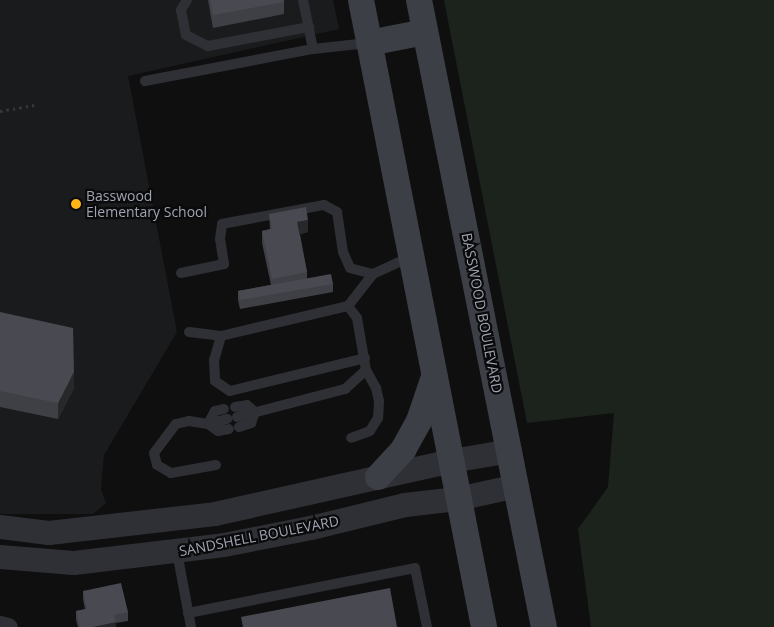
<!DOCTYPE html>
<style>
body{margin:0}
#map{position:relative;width:774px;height:627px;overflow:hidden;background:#0f0f10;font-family:"Open Sans",sans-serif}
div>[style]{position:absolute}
.built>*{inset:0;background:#1a1b1d}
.green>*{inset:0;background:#1b231c}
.path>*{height:3px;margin-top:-1.5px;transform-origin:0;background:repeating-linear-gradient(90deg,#35373c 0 2.5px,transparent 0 6.5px)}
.service>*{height:10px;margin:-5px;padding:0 5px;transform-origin:5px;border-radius:5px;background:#2f3035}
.minor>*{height:19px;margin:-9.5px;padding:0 9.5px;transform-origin:9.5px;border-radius:9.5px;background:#2f3035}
.tertiary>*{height:24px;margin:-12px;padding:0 12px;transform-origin:12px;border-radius:12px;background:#2f3035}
.secondary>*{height:26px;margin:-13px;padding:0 13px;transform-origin:13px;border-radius:13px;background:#3d3f46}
.wall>*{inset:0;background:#3f4045}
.shaded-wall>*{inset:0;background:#28282b}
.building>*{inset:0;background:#494a51}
.dots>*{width:14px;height:14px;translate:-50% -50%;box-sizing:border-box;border:2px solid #0a0a0b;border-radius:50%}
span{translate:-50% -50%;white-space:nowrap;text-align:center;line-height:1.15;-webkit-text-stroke:4.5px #0a0a0b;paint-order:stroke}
.poi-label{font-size:14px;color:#9ea4b3}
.left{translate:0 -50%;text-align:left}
.street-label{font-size:14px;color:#9ea4b3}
</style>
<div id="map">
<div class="built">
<div style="clip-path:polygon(0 0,333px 0,339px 29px,128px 76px,177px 332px,104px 455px,101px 489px,106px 503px,93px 514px,0 514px)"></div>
</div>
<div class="green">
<div style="clip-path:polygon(444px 0,774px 0,774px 627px,591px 627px,578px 529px,608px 487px,614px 413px,527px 423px)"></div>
</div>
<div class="path">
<div style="left:0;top:111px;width:35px;rotate:-10deg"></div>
</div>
<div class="service">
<div style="left:187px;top:0;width:12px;rotate:121deg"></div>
<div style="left:181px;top:10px;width:25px;rotate:79deg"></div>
<div style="left:186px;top:35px;width:25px;rotate:27deg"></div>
<div style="left:208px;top:46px;width:103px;rotate:-10.7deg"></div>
<div style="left:303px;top:0;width:50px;rotate:78.5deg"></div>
<div style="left:145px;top:81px;width:171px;rotate:-10.8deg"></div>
<div style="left:313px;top:49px;width:55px;rotate:-6.2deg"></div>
<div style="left:181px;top:273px;width:44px;rotate:-11.8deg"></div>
<div style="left:224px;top:264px;width:25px;rotate:-99deg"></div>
<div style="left:220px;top:239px;width:15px;rotate:-82deg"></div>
<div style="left:222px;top:224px;width:104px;rotate:-10.6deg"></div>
<div style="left:324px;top:205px;width:15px;rotate:28deg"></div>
<div style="left:337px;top:212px;width:40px;rotate:81.5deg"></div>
<div style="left:343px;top:252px;width:17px;rotate:66deg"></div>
<div style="left:350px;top:268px;width:24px;rotate:15deg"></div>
<div style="left:373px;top:274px;width:41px;rotate:-24.7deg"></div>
<div style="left:348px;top:306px;width:15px;rotate:53deg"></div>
<div style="left:357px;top:318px;width:53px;rotate:80.2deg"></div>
<div style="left:366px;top:370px;width:21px;rotate:61deg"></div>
<div style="left:376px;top:388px;width:13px;rotate:77deg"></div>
<div style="left:379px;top:401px;width:17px;rotate:93deg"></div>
<div style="left:378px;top:418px;width:15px;rotate:122deg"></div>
<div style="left:370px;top:431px;width:20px;rotate:160deg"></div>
<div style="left:189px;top:332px;width:32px;rotate:7deg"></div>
<div style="left:221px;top:336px;width:130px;rotate:-13.3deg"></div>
<div style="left:348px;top:306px;width:41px;rotate:-52deg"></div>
<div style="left:221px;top:336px;width:25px;rotate:106deg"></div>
<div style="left:214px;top:360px;width:21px;rotate:87deg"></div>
<div style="left:215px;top:381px;width:18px;rotate:34deg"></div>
<div style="left:230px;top:391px;width:139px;rotate:-13.7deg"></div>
<div style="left:235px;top:407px;width:12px;rotate:-9deg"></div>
<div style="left:247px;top:405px;width:11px;rotate:41deg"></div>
<div style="left:237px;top:417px;width:112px;rotate:-14.5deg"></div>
<div style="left:345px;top:389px;width:28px;rotate:-42deg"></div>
<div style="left:208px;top:424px;width:15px;rotate:-62deg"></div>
<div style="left:215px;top:411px;width:9px;rotate:-13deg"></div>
<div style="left:208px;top:424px;width:20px;rotate:-15deg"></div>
<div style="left:239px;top:427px;width:13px;rotate:-18deg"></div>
<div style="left:251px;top:423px;width:12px;rotate:-70deg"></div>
<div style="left:216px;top:465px;width:46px;rotate:169.9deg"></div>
<div style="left:171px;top:473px;width:16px;rotate:-150deg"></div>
<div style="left:157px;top:465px;width:12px;rotate:-104deg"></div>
<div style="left:154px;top:453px;width:36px;rotate:-53deg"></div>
<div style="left:176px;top:424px;width:13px;rotate:-13deg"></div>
<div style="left:189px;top:421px;width:19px;rotate:9deg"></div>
<div style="left:208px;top:424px;width:12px;rotate:35deg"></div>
<div style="left:218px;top:431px;width:11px;rotate:-10deg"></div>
<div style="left:177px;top:552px;width:76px;rotate:79.4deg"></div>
<div style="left:188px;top:613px;width:231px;rotate:-11.2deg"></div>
<div style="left:415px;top:568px;width:60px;rotate:78.5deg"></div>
</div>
<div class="minor">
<div style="left:0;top:625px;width:8px;rotate:14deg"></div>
</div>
<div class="tertiary">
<div style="left:0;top:527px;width:49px;rotate:7deg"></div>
<div style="left:49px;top:533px;width:167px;rotate:-6.5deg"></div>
<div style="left:215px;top:514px;width:243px;rotate:-12.6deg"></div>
<div style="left:452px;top:461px;width:59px;rotate:-9.8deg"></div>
<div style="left:0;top:557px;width:74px;rotate:4.6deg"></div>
<div style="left:74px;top:563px;width:151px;rotate:-6.8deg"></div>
<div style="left:224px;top:545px;width:89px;rotate:-11.1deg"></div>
<div style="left:311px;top:528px;width:97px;rotate:-13.7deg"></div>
<div style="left:405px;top:505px;width:53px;rotate:-6.5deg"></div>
<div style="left:458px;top:499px;width:60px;rotate:-12.4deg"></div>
</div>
<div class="secondary">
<div style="left:361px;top:0;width:639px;rotate:78.9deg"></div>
<div style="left:419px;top:0;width:639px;rotate:78.73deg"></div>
<div style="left:369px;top:43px;width:57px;rotate:-11.1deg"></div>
<div style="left:378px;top:477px;width:37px;rotate:-47deg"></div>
<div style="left:403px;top:450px;width:33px;rotate:-61deg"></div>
<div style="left:419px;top:421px;width:46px;rotate:-71.2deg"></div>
</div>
<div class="wall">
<div style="clip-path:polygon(208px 0,284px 0,284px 14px,213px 28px)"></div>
<div style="clip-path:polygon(269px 214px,308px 232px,300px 234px,307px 272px,307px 279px,333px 284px,333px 292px,240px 309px,238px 300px,238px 291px,271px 285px,262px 243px,262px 231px,270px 229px)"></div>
<div style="clip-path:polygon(0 312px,74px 388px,58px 419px,0 407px)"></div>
<div style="clip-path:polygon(83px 591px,128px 612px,128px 621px,116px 623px,116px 627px,78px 627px,76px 620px,76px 611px,85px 609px,83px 599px)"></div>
</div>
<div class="shaded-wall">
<div style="clip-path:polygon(308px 220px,308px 232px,297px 235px,297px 222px)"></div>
<div style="clip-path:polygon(74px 372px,74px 388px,58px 419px,58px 403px)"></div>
<div style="clip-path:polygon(116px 622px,116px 627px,92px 627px)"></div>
</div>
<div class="building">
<div style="clip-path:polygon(210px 0,284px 0,284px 2px,213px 15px)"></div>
<div style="clip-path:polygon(306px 207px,308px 220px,297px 222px,307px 272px,272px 279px,262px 231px,272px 229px,269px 214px)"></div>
<div style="clip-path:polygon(331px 274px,333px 284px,240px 300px,238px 291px)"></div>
<div style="clip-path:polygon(0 312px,73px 328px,74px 372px,58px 403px,0 391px)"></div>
<div style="clip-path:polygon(121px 583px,128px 612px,114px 615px,116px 622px,92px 627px,80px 627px,76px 611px,87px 609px,83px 591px)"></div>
<div style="clip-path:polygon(390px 588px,397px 627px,243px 627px,241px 617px)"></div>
</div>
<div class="dots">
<div style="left:76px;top:204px;background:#ffb518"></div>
</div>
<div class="poi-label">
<span class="left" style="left:86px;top:204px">Basswood<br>Elementary School</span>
</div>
<div class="street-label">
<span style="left:482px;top:313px;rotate:79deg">BASSWOOD BOULEVARD</span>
<span style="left:259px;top:536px;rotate:-11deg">SANDSHELL BOULEVARD</span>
</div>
</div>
